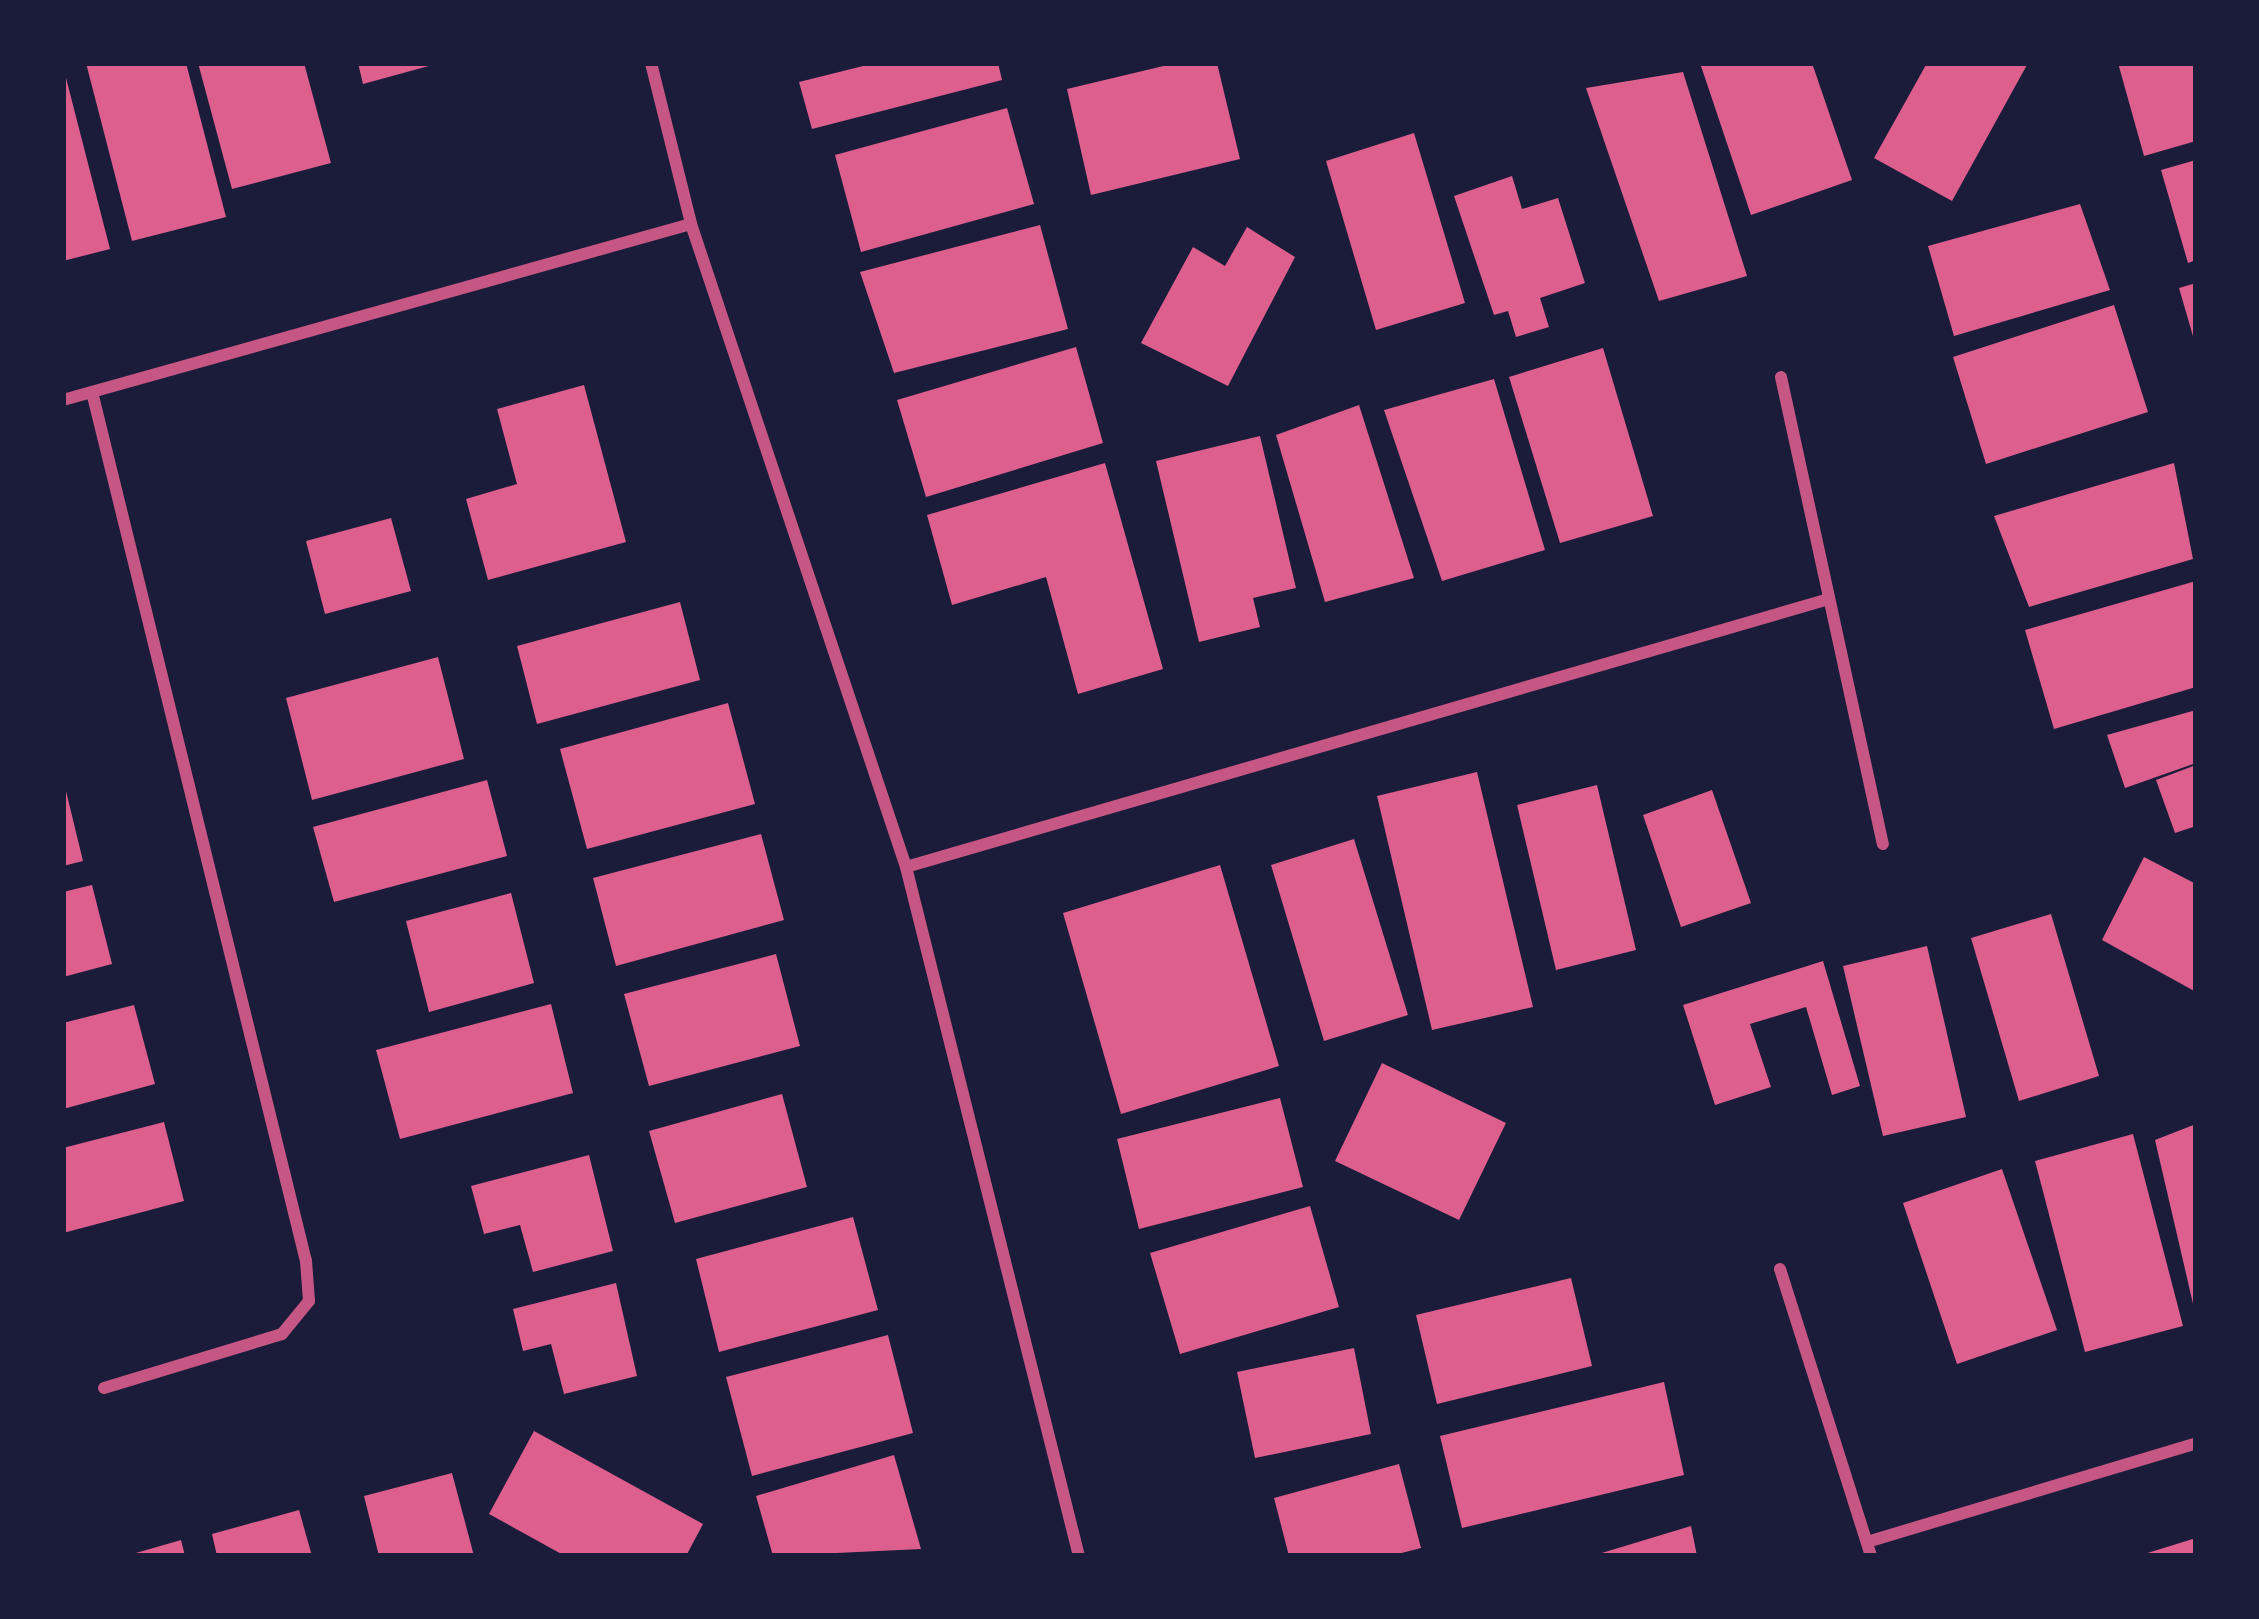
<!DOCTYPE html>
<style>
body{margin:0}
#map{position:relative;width:2259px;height:1619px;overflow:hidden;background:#1b1b3a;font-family:Lora,serif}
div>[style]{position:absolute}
.building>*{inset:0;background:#dd5f8e}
.minor>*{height:12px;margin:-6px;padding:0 6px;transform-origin:6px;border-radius:6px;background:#c65784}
span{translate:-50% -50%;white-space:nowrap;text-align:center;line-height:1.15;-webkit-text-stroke:12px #1b1b3a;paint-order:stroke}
.frame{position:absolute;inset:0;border:66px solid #1b1b3a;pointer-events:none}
</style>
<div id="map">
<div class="building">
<div style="clip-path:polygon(86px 63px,186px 63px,226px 217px,132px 241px)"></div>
<div style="clip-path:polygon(198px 63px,304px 63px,331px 163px,232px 189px)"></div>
<div style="clip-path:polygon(358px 63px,435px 63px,436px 64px,363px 84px)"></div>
<div style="clip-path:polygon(875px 63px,998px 63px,1002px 80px,812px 129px,799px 82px)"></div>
<div style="clip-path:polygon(1176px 63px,1217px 63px,1240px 159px,1091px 195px,1067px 89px)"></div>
<div style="clip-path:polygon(1700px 63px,1812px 63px,1852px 180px,1751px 215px)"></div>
<div style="clip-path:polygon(1927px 63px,2028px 63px,1952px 201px,1874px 158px)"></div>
<div style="clip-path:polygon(2118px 63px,2196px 63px,2196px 141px,2144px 156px)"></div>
<div style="clip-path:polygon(1683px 72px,1747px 276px,1659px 301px,1586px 88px)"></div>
<div style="clip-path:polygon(65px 74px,110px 249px,63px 261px,63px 75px)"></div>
<div style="clip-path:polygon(1007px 108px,1034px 204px,861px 252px,835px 155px)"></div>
<div style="clip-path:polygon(1414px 133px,1465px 303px,1376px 330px,1326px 161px)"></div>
<div style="clip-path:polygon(2196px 160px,2196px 260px,2188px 263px,2161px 170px)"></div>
<div style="clip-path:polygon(1512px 176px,1522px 209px,1558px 198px,1585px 283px,1540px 298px,1549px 327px,1516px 337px,1508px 311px,1494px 315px,1454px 196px)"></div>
<div style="clip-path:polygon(2080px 204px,2110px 290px,1954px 336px,1928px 246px)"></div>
<div style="clip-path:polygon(1040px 225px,1068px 329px,894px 373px,860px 272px)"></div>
<div style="clip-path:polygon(1247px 227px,1295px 257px,1228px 386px,1141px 343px,1193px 247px,1225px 266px)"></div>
<div style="clip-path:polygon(2196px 283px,2196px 343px,2195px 343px,2179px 288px)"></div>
<div style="clip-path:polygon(2114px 305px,2148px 412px,1986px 464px,1953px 357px)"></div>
<div style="clip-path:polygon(1076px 347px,1103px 443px,926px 497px,897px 400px)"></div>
<div style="clip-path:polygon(1603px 348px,1653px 516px,1560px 543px,1509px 377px)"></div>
<div style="clip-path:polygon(1494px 379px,1545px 550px,1442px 581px,1384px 410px)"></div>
<div style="clip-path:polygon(584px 385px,626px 542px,488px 580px,466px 499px,517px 484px,497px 409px)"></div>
<div style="clip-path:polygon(1359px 405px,1414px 578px,1325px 602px,1276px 435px)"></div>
<div style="clip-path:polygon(1260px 436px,1296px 588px,1253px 598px,1260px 627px,1199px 642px,1156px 461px)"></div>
<div style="clip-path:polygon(1105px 463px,1163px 669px,1078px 694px,1046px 577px,952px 605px,927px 515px)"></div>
<div style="clip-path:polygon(2174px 463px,2193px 559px,2029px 607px,1994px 516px)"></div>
<div style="clip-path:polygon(391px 518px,411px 591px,325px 614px,306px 541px)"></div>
<div style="clip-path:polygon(2196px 581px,2196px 687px,2054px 729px,2025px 630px)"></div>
<div style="clip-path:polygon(680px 602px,700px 680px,537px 724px,517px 646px)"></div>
<div style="clip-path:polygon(438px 657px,464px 759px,312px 800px,286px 698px)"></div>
<div style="clip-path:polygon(728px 703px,755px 804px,587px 849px,560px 749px)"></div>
<div style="clip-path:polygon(2196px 710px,2196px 763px,2125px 788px,2107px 735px)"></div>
<div style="clip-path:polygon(2196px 765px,2196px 826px,2175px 833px,2156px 780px)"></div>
<div style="clip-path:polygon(1477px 772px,1533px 1007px,1432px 1030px,1377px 796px)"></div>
<div style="clip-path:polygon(487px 780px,507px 856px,334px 902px,313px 827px)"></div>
<div style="clip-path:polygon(1597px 785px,1636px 950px,1556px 970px,1517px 805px)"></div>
<div style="clip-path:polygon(65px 787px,83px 861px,63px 866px,63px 788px)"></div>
<div style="clip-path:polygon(1712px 790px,1751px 903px,1681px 927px,1643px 815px)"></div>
<div style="clip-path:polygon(761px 834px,784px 920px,616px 966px,593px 878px)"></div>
<div style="clip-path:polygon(1354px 839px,1408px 1015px,1324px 1041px,1271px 865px)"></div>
<div style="clip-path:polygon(2144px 857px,2196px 884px,2196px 992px,2102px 940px)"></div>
<div style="clip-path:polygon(1220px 865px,1279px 1066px,1121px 1114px,1063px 913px)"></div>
<div style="clip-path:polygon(92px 885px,112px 964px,63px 977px,63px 892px)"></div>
<div style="clip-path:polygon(511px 893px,534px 983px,429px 1012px,406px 921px)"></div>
<div style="clip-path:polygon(2051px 914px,2099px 1076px,2019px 1101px,1971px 938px)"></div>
<div style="clip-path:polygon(1927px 946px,1966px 1117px,1883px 1136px,1843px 966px)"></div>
<div style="clip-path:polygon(776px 954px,800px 1046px,649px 1086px,624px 994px)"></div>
<div style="clip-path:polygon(1823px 961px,1860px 1086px,1832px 1095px,1806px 1007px,1750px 1024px,1771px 1087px,1715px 1105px,1683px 1005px)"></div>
<div style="clip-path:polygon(551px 1004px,573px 1093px,400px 1139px,376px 1050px)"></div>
<div style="clip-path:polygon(134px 1005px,155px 1084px,63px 1109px,63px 1023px)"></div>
<div style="clip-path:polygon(1382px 1063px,1506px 1123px,1459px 1220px,1335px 1161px)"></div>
<div style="clip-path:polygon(782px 1094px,807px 1187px,675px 1223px,649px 1131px)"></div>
<div style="clip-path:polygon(1280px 1098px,1303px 1187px,1139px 1229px,1117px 1139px)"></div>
<div style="clip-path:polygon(164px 1122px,184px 1201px,63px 1233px,63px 1148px)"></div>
<div style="clip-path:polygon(2196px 1124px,2196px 1308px,2194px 1308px,2155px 1140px)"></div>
<div style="clip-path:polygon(2133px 1134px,2183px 1326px,2085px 1352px,2035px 1161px)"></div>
<div style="clip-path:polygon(589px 1155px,613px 1251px,533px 1272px,520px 1225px,484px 1234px,471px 1186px)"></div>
<div style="clip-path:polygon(2002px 1169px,2057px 1330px,1957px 1364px,1903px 1203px)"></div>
<div style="clip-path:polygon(1310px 1206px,1339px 1307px,1180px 1354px,1150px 1253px)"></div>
<div style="clip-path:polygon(853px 1217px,878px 1310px,719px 1352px,696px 1259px)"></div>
<div style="clip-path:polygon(1571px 1278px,1592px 1366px,1437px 1404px,1416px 1315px)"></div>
<div style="clip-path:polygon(616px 1283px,637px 1376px,564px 1394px,551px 1344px,523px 1351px,513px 1309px)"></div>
<div style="clip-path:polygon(888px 1335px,913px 1433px,752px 1476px,726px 1377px)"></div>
<div style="clip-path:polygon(1354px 1348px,1371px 1434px,1255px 1458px,1237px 1372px)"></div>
<div style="clip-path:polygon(1664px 1382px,1684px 1475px,1462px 1528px,1440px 1436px)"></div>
<div style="clip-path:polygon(534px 1431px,703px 1524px,686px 1556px,565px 1556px,489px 1514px)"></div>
<div style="clip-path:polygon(894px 1455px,921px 1549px,773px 1556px,756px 1496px)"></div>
<div style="clip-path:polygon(1399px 1464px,1421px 1548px,1390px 1556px,1289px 1556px,1274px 1498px)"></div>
<div style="clip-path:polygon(452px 1473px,474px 1556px,379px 1556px,364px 1496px)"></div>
<div style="clip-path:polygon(299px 1510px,312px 1556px,217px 1556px,212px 1534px)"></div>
<div style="clip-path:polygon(1691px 1526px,1697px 1556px,1595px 1556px,1595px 1555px)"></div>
<div style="clip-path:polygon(2196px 1538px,2196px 1556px,2142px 1556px,2141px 1555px)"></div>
<div style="clip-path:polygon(181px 1540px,185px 1556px,129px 1556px,129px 1555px)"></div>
</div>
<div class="minor">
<div style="left:651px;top:63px;width:166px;rotate:76deg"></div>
<div style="left:691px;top:224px;width:678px;rotate:71.51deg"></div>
<div style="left:906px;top:867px;width:710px;rotate:75.91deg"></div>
<div style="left:1781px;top:377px;width:478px;rotate:77.7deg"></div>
<div style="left:92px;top:392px;width:895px;rotate:76.17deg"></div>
<div style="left:306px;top:1261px;width:40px;rotate:85.7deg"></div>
<div style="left:309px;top:1301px;width:43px;rotate:129.3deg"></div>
<div style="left:282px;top:1334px;width:186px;rotate:163.1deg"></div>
<div style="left:63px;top:400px;width:652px;rotate:-15.66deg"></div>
<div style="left:906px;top:867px;width:961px;rotate:-16.19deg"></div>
<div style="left:1780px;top:1269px;width:301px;rotate:72.4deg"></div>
<div style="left:1867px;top:1542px;width:344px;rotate:-16.7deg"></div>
</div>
<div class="frame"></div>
</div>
